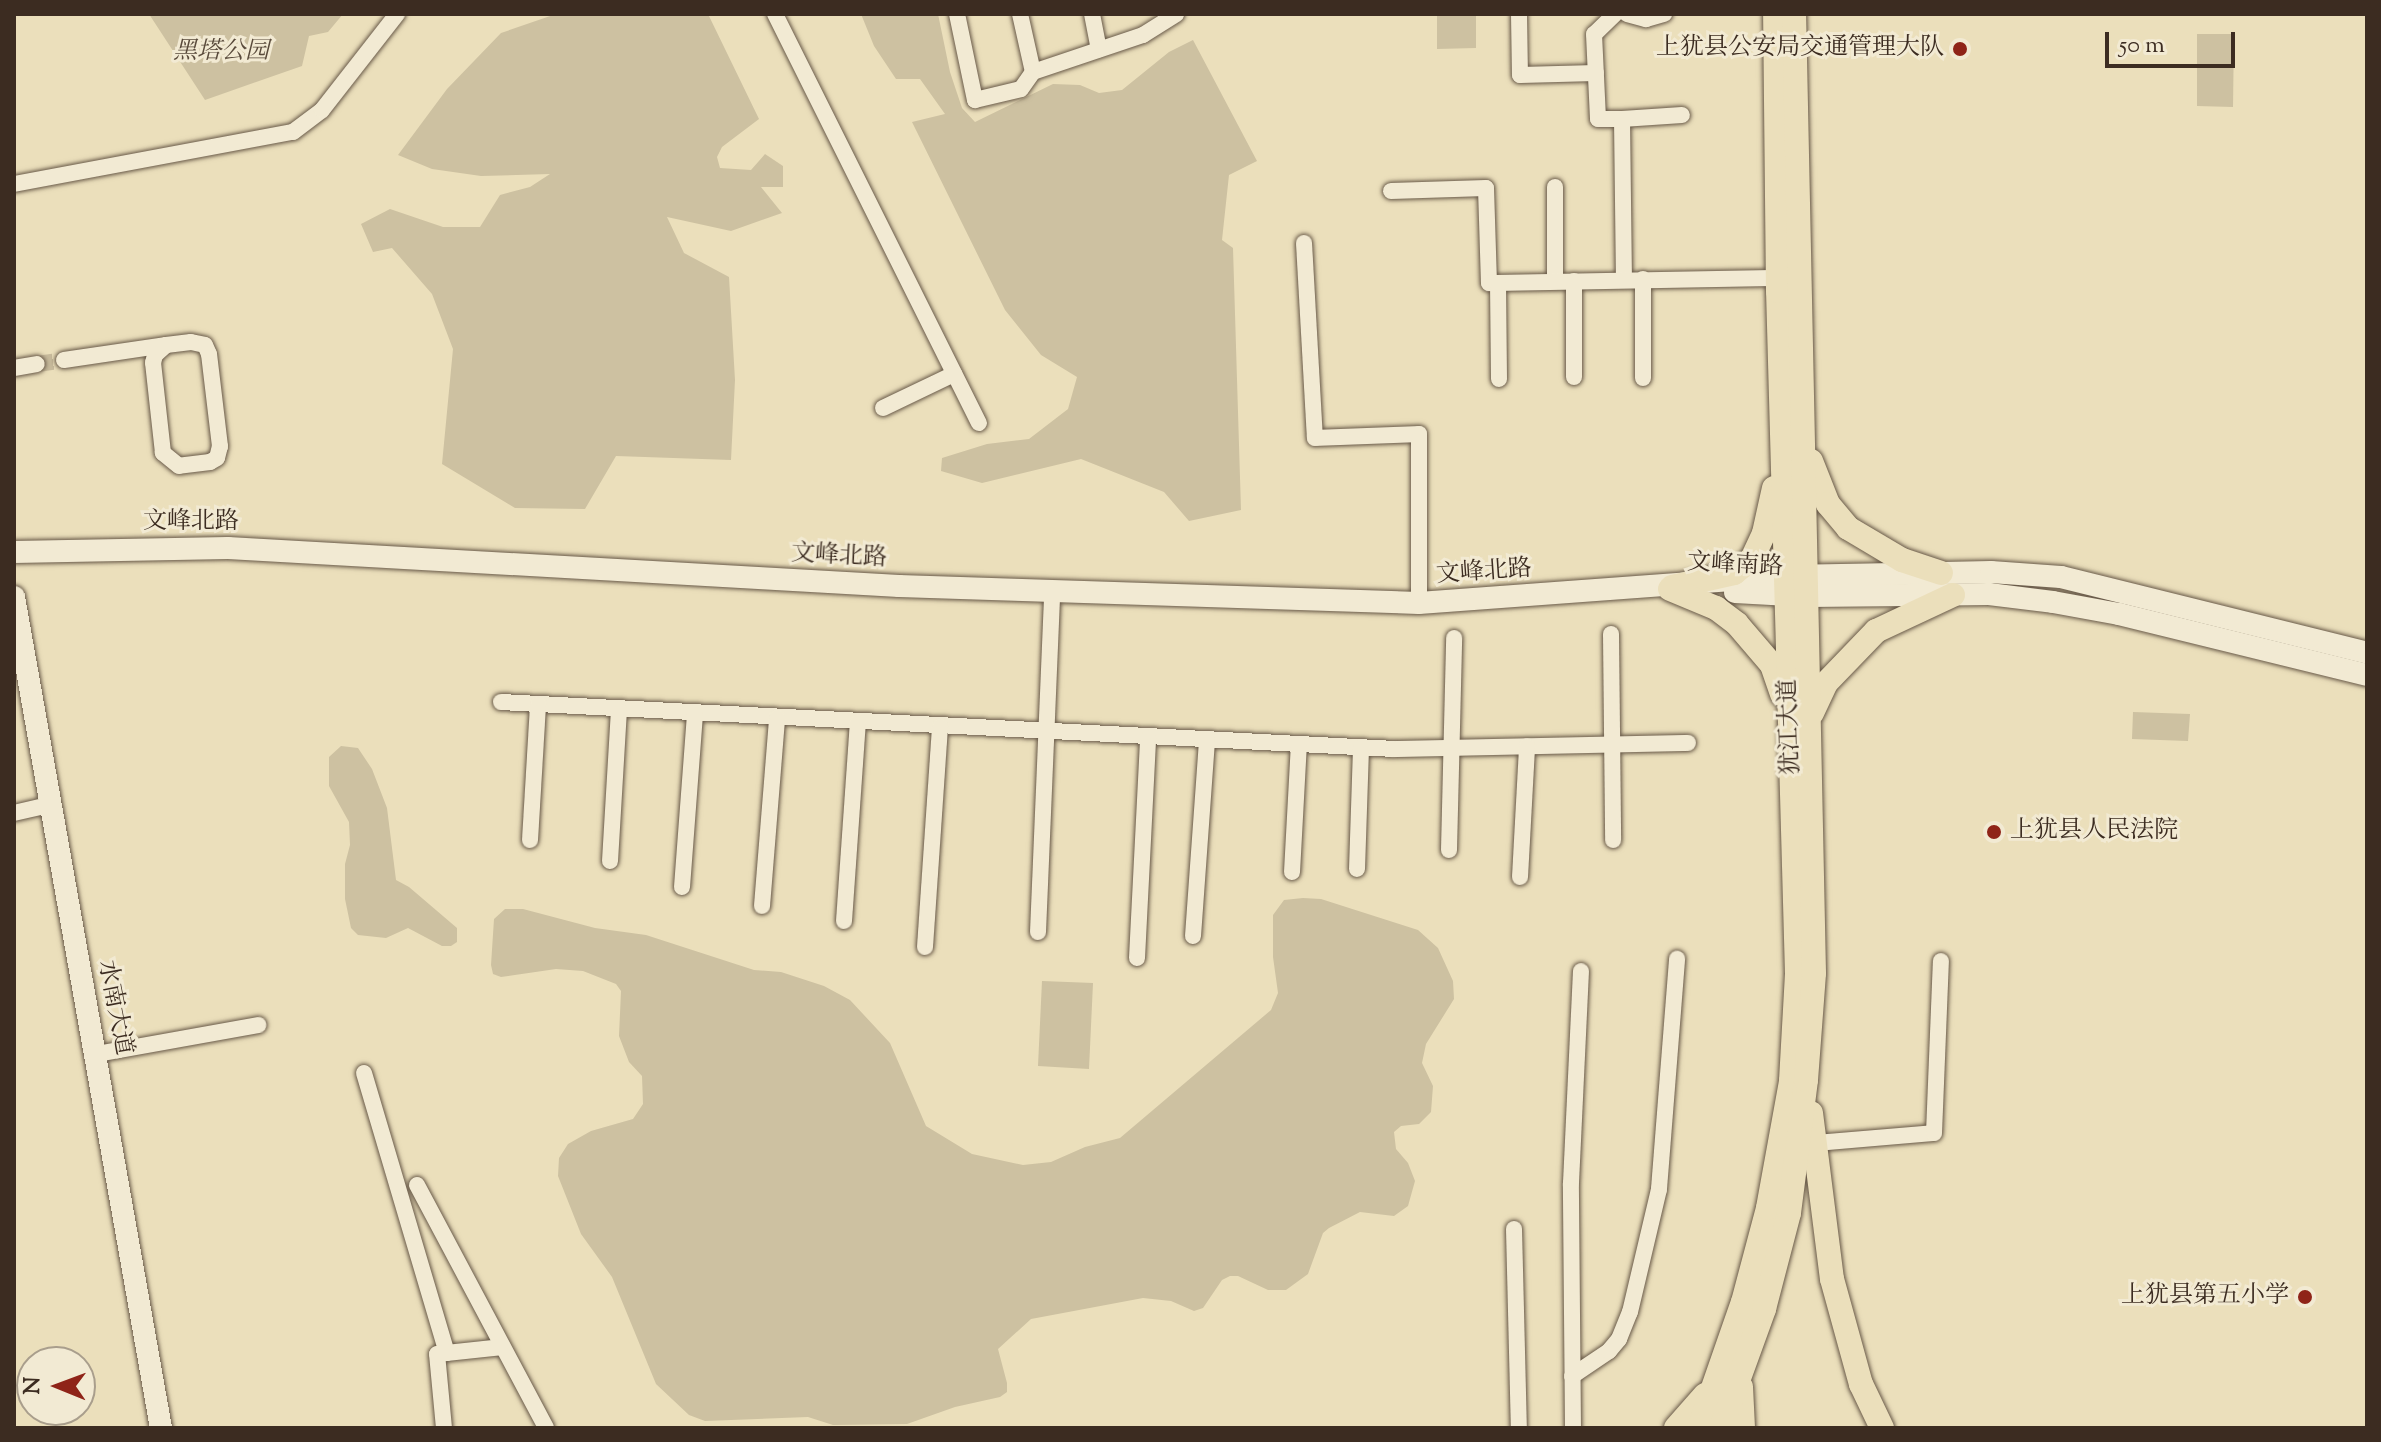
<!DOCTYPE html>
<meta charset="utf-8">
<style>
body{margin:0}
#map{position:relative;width:2381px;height:1442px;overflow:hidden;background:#ebdfbb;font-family:"Sorts Mill Goudy","Noto Serif SC",serif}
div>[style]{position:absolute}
.green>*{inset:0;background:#cdc1a1}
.street-tunnel>*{height:16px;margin-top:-8px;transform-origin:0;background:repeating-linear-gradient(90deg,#c8bb9c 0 16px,transparent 0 24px)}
.roads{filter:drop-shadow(0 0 2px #685948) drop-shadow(0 0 2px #685948)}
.street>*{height:16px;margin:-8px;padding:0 8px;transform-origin:8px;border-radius:8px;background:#f2ead3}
.secondary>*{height:22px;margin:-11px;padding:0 11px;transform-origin:11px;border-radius:11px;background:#f2ead3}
.primary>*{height:24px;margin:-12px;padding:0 12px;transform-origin:12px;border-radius:12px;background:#ebdfbb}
.dots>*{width:22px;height:22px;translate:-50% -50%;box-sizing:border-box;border:4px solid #f2ead3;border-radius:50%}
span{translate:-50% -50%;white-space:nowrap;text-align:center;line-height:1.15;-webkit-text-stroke:6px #f2ead3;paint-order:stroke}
.poi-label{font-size:24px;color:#3c2c21}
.right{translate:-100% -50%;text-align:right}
.left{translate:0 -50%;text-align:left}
.park-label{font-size:24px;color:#594a3b;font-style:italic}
.street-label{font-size:24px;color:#3c2c21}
.frame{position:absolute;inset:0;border:16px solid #3c2c21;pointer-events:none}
.north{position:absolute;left:16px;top:1346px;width:80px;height:80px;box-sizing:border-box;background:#f2ead3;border:2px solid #a99e8c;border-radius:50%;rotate:271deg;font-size:22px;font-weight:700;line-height:32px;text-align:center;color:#3c2c21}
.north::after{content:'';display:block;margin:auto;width:28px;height:36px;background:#8f2418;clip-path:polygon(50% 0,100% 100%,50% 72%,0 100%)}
.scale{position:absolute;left:2105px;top:32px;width:130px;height:36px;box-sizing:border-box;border:4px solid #3c2c21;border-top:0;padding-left:10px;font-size:24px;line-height:28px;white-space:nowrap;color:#3c2c21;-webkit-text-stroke:6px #f2ead3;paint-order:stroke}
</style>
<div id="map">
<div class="green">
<div style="clip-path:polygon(149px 14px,343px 14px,328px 32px,309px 36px,302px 66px,205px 100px)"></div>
<div style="clip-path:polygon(556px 14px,708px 14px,759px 119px,722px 147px,717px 157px,720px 168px,751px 170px,765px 154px,783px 166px,783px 187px,761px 187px,782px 213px,731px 231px,667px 217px,684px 253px,729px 277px,735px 380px,731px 460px,616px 456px,585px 509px,515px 508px,442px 464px,453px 349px,432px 294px,392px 248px,373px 252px,361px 224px,390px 209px,443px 227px,480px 227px,500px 195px,530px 187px,550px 174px,481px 176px,432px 169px,398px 155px,447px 89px,501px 33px)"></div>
<div style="clip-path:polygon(861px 14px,938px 14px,950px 72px,962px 108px,975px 122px,1053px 84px,1080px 85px,1099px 93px,1122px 90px,1169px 52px,1193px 40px,1257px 161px,1229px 175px,1222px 240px,1233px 248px,1241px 510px,1189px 521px,1164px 492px,1081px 459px,982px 483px,941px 471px,942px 458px,987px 444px,1029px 439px,1068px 409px,1077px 377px,1041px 355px,1005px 310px,912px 122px,945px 114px,920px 79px,896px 79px,874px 46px)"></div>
<div style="clip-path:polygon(1437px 14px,1476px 14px,1476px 48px,1437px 49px)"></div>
<div style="clip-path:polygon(2197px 34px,2234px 34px,2233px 107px,2197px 106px)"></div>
<div style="clip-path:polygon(2133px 712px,2190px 714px,2188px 741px,2132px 739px)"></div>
<div style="clip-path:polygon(341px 746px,358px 748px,372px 769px,387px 808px,396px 880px,409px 887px,457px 928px,457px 942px,451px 946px,442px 946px,408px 928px,386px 938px,358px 935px,351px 928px,345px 899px,345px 864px,350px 845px,349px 822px,329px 786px,329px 757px)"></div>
<div style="clip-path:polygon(1303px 898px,1321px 899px,1418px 930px,1438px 948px,1453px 981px,1454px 999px,1426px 1044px,1422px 1063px,1433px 1086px,1431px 1112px,1419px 1124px,1401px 1126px,1394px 1132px,1396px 1149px,1408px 1163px,1415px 1181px,1408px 1206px,1394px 1216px,1360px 1212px,1329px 1228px,1323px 1233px,1308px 1274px,1286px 1290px,1268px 1290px,1238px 1276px,1230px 1276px,1222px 1280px,1203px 1308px,1194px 1311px,1171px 1301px,1143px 1298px,1031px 1319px,998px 1349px,1007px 1383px,1007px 1392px,1000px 1397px,955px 1407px,907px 1424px,833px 1425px,808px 1417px,705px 1421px,689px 1415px,656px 1384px,612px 1277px,581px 1234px,558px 1176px,559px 1158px,568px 1144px,591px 1131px,633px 1119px,643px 1104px,642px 1076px,629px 1062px,619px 1036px,621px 991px,616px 984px,583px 971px,556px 969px,501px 977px,493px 974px,491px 965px,494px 919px,505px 909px,523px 909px,595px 928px,646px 935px,754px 970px,781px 972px,824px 986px,850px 1000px,890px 1043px,926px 1126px,972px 1154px,1023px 1165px,1051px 1162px,1085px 1147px,1120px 1138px,1271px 1010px,1278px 993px,1273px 957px,1273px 915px,1284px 900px)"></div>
<div style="clip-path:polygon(1042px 981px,1093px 983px,1089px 1069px,1038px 1066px)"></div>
</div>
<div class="street-tunnel">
<div style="left:37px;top:364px;width:27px;rotate:-8deg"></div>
</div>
<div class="roads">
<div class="street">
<div style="left:775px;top:14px;width:457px;rotate:63.5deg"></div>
<div style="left:957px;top:14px;width:88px;rotate:78.2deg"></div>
<div style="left:975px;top:100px;width:47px;rotate:-13.4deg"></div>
<div style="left:1021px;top:89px;width:21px;rotate:-55deg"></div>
<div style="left:1033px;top:72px;width:116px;rotate:-18.6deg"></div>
<div style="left:1143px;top:35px;width:39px;rotate:-32deg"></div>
<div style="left:1020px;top:14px;width:59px;rotate:77.4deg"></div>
<div style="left:1092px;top:14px;width:36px;rotate:79deg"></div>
<div style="left:1519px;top:14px;width:61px;rotate:89.1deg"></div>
<div style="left:1520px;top:75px;width:76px;rotate:-1.5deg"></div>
<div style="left:1615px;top:14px;width:29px;rotate:136deg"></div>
<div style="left:1594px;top:34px;width:85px;rotate:87.3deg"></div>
<div style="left:1598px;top:119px;width:24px"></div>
<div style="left:1622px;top:119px;width:161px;rotate:89.3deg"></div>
<div style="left:1627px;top:14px;width:20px;rotate:15deg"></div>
<div style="left:1646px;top:19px;width:19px;rotate:-16deg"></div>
<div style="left:1622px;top:119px;width:60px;rotate:-3.8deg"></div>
<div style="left:14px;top:184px;width:284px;rotate:-10.6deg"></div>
<div style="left:293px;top:132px;width:36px;rotate:-37deg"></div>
<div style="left:322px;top:110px;width:122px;rotate:-52deg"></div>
<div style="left:1555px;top:187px;width:94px;rotate:90deg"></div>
<div style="left:1391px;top:191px;width:95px;rotate:-1.8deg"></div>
<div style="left:1486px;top:188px;width:95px;rotate:88.2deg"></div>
<div style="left:1489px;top:283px;width:289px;rotate:-1deg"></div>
<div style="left:1304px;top:243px;width:195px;rotate:86.8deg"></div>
<div style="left:1315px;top:438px;width:104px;rotate:-2.2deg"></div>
<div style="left:1419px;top:434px;width:169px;rotate:90deg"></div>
<div style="left:1643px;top:279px;width:99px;rotate:90deg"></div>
<div style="left:1574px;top:281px;width:96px;rotate:90deg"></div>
<div style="left:1498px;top:283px;width:96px;rotate:89.4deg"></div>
<div style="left:191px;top:342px;width:14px;rotate:12deg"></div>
<div style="left:205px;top:345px;width:10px;rotate:66deg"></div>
<div style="left:209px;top:354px;width:93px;rotate:83.2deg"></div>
<div style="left:220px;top:446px;width:12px;rotate:104deg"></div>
<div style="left:217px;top:458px;width:8px;rotate:150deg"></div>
<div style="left:210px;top:462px;width:31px;rotate:173deg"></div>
<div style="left:179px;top:466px;width:21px;rotate:-141deg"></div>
<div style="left:163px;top:453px;width:91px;rotate:-96.3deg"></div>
<div style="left:153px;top:363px;width:8px;rotate:-76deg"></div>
<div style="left:155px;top:355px;width:15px;rotate:-42deg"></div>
<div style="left:166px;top:345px;width:25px;rotate:-7deg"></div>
<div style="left:64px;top:360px;width:102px;rotate:-8.4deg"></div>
<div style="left:14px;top:368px;width:23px;rotate:-10deg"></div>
<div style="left:883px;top:408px;width:79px;rotate:-25.6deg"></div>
<div style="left:1611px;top:634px;width:206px;rotate:89.4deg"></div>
<div style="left:501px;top:702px;width:894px;rotate:3.01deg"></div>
<div style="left:1394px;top:749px;width:294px;rotate:-1.2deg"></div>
<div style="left:14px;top:813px;width:36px;rotate:-13deg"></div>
<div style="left:530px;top:840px;width:136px;rotate:-86.6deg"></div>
<div style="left:1449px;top:850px;width:212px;rotate:-88.6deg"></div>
<div style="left:610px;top:861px;width:152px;rotate:-86.6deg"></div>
<div style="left:1357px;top:869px;width:122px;rotate:-88.1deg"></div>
<div style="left:1292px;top:872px;width:128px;rotate:-86.9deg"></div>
<div style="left:1520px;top:877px;width:131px;rotate:-86.9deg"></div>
<div style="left:682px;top:887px;width:174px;rotate:-85.7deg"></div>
<div style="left:762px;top:906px;width:189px;rotate:-85.4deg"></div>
<div style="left:844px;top:921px;width:199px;rotate:-86deg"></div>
<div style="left:1038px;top:932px;width:341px;rotate:-87.6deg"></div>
<div style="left:1193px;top:936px;width:196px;rotate:-85.9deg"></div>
<div style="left:925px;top:947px;width:221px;rotate:-86.1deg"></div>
<div style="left:1137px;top:958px;width:220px;rotate:-87.1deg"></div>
<div style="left:97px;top:1054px;width:164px;rotate:-10.2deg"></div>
<div style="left:364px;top:1073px;width:292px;rotate:73.5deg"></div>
<div style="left:1815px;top:1143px;width:119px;rotate:-4.8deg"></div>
<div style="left:1934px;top:1133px;width:172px;rotate:-87.7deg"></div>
<div style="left:417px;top:1185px;width:275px;rotate:62deg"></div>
<div style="left:1514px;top:1229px;width:199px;rotate:88.6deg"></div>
<div style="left:1572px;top:1376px;width:45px;rotate:-34deg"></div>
<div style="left:1609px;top:1351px;width:16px;rotate:-50deg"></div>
<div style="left:1619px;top:1339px;width:29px;rotate:-68deg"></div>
<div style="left:1630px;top:1312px;width:126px;rotate:-76.7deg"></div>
<div style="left:1659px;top:1189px;width:231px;rotate:-85.5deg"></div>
<div style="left:444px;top:1428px;width:74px;rotate:-95.4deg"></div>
<div style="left:437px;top:1354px;width:66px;rotate:-6.1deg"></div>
<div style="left:1573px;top:1428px;width:245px;rotate:-90.5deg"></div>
<div style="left:1571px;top:1183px;width:212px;rotate:-87.3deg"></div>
</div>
<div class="secondary">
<div style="left:14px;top:552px;width:214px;rotate:-1.1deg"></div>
<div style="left:228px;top:548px;width:672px;rotate:3.24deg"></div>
<div style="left:899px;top:586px;width:520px;rotate:1.87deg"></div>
<div style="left:1419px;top:603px;width:368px;rotate:-4.2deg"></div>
<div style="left:1786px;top:576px;width:205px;rotate:-1.1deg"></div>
<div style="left:1991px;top:572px;width:70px;rotate:4.1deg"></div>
<div style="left:2061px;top:577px;width:315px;rotate:13.9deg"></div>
<div style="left:1735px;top:592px;width:73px;rotate:3.1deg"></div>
<div style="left:1808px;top:596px;width:181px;rotate:-0.6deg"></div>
<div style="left:1989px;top:594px;width:64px;rotate:7.1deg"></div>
<div style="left:2053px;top:602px;width:67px;rotate:10.3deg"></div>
<div style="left:2119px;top:614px;width:255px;rotate:13.8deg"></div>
<div style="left:14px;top:597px;width:844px;rotate:79.97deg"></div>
</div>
<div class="primary">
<div style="left:1811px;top:461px;width:46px;rotate:68.4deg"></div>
<div style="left:1828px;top:504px;width:31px;rotate:50deg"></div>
<div style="left:1848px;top:528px;width:63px;rotate:30.7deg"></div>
<div style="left:1902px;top:560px;width:41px;rotate:18.4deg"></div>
<div style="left:1672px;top:587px;width:64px;rotate:-12.7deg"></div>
<div style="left:1734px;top:573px;width:23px;rotate:-38deg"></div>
<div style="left:1752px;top:559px;width:29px;rotate:-65deg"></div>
<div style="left:1764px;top:533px;width:46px;rotate:-77.5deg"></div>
<div style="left:1670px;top:589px;width:50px;rotate:22.4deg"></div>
<div style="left:1716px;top:608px;width:26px;rotate:37deg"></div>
<div style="left:1737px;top:624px;width:54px;rotate:49.5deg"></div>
<div style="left:1772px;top:665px;width:31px;rotate:71deg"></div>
<div style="left:1812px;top:713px;width:33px;rotate:-65deg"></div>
<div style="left:1826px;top:683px;width:72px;rotate:-46.1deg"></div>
<div style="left:1876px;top:631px;width:85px;rotate:-25.1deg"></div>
<div style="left:1811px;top:1113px;width:167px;rotate:82.8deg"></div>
<div style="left:1832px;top:1279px;width:109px;rotate:74.6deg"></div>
<div style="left:1861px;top:1384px;width:49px;rotate:64.5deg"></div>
<div style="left:1741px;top:1387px;width:41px;rotate:87.2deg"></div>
<div style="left:1676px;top:1428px;width:44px;rotate:-48.7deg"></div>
<div style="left:1699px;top:1428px;width:133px;rotate:-70.8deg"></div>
<div style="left:1743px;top:1302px;width:97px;rotate:-75.1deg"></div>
<div style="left:1768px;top:1208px;width:129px;rotate:-79.7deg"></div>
<div style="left:1791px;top:1081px;width:107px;rotate:-86.8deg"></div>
<div style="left:1797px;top:974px;width:683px;rotate:-91.59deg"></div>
<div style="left:1778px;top:291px;width:277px;rotate:-90.6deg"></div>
<div style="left:1721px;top:1428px;width:127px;rotate:-70.1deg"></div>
<div style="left:1764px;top:1309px;width:99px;rotate:-75.4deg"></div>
<div style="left:1789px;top:1213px;width:134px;rotate:-82.7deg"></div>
<div style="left:1806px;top:1080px;width:107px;rotate:-85.7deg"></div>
<div style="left:1814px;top:973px;width:959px;rotate:-91.19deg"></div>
</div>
</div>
<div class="dots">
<div style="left:1960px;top:49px;background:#8f2418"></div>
<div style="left:1994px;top:832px;background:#8f2418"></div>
<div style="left:2305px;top:1297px;background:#8f2418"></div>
</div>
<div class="poi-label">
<span class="right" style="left:1944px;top:49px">上犹县公安局交通管理大队</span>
<span class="left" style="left:2010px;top:832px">上犹县人民法院</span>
<span class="right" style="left:2289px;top:1297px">上犹县第五小学</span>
</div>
<div class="park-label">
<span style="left:221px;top:53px">黑塔公园</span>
</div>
<div class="street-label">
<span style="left:191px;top:523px">文峰北路</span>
<span style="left:839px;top:557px;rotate:3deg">文峰北路</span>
<span style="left:1735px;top:566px;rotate:3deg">文峰南路</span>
<span style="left:1484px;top:573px;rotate:-4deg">文峰北路</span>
<span style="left:1791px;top:727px;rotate:-92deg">犹江大道</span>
<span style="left:114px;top:1008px;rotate:79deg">水南大道</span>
</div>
<div class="frame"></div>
<div class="north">N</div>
<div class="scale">50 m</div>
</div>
